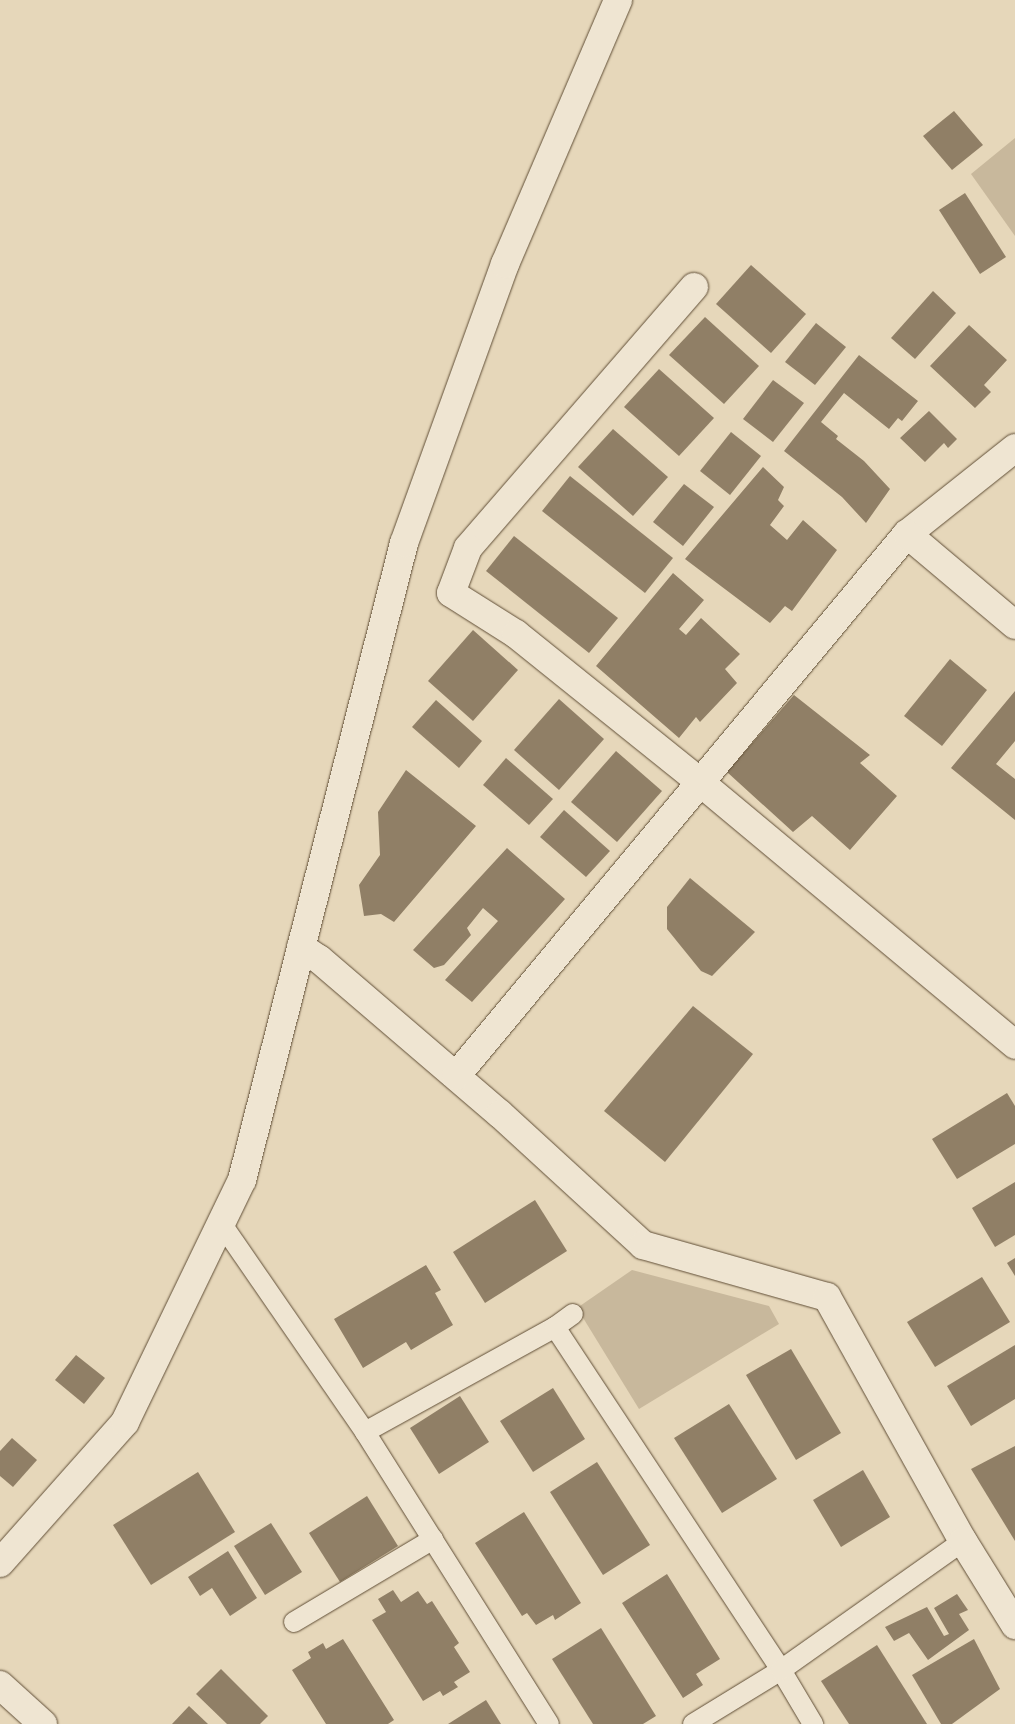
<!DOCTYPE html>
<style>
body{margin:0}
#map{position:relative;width:1015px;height:1724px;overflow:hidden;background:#e6d7ba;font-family:"IM FELL Double Pica",serif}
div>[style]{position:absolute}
.green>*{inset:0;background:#c8b89c}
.building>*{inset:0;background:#907f66}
.roads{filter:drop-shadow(0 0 1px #604e36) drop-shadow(0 0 1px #604e36)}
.service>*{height:20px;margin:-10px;padding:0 10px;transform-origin:10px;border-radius:10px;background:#efe5d2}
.minor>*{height:28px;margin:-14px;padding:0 14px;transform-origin:14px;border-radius:14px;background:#efe5d2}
span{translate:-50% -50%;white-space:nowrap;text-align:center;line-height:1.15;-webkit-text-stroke:4.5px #efe5d2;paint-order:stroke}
</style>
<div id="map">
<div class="green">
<div style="clip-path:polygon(1015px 138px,1015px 236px,971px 174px)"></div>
<div style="clip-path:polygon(632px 1270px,769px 1306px,779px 1324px,639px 1409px,577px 1308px)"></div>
</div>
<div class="building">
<div style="clip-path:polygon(954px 111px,983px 145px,952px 170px,923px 136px)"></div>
<div style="clip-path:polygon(965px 193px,1006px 257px,980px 274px,939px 210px)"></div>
<div style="clip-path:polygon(751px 265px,806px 314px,771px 353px,716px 304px)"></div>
<div style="clip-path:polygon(933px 291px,956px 313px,915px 359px,891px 338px)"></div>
<div style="clip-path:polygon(705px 317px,759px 366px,724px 404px,669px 355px)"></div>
<div style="clip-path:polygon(816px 323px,846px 347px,815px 385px,785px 362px)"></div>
<div style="clip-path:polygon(969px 325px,1007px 360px,984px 385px,991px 392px,975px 408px,930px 366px)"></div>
<div style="clip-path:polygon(859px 355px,918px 401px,902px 421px,898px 418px,889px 429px,844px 393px,821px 422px,838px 436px,836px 439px,864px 461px,890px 489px,866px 523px,842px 497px,784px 451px)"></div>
<div style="clip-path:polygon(659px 369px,714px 418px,679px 456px,624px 407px)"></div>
<div style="clip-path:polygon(773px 380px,804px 403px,773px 442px,743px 419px)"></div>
<div style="clip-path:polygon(929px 411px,957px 439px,948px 448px,944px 443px,925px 462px,900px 438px)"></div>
<div style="clip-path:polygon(613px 429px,668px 477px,633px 516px,578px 467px)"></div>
<div style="clip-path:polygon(731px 432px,761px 456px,730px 495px,700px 471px)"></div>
<div style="clip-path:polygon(763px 467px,784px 487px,778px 500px,784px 506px,770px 525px,787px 540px,803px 520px,837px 550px,792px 611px,785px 606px,770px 623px,685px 559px)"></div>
<div style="clip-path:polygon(570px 476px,673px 558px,645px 593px,542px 511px)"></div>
<div style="clip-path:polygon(684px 484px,714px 507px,683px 546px,653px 522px)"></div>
<div style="clip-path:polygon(514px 536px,618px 618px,589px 653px,486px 571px)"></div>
<div style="clip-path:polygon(673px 573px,704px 600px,679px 629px,686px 635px,701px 618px,740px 654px,725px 669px,737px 683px,700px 722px,696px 717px,679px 738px,596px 666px)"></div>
<div style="clip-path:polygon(473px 630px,518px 670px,473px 721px,428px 681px)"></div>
<div style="clip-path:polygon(950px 659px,987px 690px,942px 746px,904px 716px)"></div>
<div style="clip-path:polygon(1015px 691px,1015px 741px,996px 764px,1015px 779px,1015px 820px,951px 768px)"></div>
<div style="clip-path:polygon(794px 695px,870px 755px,860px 763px,897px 796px,850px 850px,812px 816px,793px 832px,727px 772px)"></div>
<div style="clip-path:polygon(559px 699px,604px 739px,559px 790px,514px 750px)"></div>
<div style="clip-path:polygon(436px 700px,482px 741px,459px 768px,412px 727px)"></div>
<div style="clip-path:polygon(616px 751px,662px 791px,617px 842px,571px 802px)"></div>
<div style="clip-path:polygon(506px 758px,553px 799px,529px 825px,483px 785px)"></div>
<div style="clip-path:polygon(406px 770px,476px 826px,394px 922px,381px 914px,364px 916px,359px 885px,380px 855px,378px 812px)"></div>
<div style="clip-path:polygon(564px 810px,610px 851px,586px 877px,540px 837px)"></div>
<div style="clip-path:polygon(507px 848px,565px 899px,472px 1002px,445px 980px,498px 921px,483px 908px,467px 928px,471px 935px,444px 965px,434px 968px,413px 950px)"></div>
<div style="clip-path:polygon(690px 878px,755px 932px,712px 976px,701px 971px,667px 929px,667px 907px)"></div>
<div style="clip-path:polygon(693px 1006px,753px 1054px,665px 1162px,604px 1111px)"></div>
<div style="clip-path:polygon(1007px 1093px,1015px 1106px,1015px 1144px,957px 1179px,932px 1139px)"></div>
<div style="clip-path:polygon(1015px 1182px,1015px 1235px,995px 1247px,972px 1208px)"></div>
<div style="clip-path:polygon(535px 1200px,567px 1251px,485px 1303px,453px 1252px)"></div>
<div style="clip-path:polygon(1015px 1258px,1015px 1276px,1007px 1263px)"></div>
<div style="clip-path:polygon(426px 1265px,441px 1290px,435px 1293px,453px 1325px,411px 1350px,406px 1342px,363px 1368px,334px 1319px)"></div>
<div style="clip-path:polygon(982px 1277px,1010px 1322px,935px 1367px,907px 1322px)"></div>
<div style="clip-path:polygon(1015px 1345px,1015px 1399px,971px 1426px,947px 1386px)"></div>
<div style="clip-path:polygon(791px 1349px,841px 1433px,796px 1460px,746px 1375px)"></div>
<div style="clip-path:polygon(76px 1355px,105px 1378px,84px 1404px,55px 1380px)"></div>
<div style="clip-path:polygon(553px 1388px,585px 1439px,533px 1472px,500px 1421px)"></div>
<div style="clip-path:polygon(460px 1396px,489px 1442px,439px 1474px,410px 1428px)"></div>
<div style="clip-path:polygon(729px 1404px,777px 1479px,722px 1513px,674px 1438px)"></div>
<div style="clip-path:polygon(12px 1438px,37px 1460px,13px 1487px,0 1476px,0 1451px)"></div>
<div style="clip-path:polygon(1015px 1446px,1015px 1541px,971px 1469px)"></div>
<div style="clip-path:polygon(597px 1462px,650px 1545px,603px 1575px,550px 1492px)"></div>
<div style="clip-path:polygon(863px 1470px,890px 1517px,841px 1547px,813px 1500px)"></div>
<div style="clip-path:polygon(198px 1472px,235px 1532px,151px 1585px,113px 1525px)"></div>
<div style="clip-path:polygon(367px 1496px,398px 1546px,340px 1582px,309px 1533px)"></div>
<div style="clip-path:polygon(524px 1512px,581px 1603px,555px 1620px,553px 1615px,536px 1625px,527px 1613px,522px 1616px,475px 1543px)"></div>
<div style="clip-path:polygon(271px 1523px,302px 1572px,265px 1595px,234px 1546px)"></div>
<div style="clip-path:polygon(228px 1551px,257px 1598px,230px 1616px,212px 1588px,200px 1596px,188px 1577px)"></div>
<div style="clip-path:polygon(667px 1574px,720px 1659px,696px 1674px,703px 1685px,683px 1698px,622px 1603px)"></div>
<div style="clip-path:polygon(393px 1590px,401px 1602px,418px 1591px,427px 1604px,432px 1601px,459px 1643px,454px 1647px,470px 1672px,454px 1682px,458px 1687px,443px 1696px,440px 1691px,423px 1701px,372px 1620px,386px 1612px,378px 1599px)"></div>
<div style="clip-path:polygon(957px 1594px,968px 1610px,959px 1614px,969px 1630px,928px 1660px,909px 1633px,894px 1641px,885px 1627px,927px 1607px,944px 1636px,949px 1634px,934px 1608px)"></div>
<div style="clip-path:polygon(601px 1628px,656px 1716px,643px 1724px,593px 1724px,552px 1659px)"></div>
<div style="clip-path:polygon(343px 1639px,394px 1720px,388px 1724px,326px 1724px,292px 1670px,311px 1658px,308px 1652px,323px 1643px,326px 1649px)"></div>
<div style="clip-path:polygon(974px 1639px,1000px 1689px,952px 1724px,941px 1724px,912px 1675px)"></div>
<div style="clip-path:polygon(877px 1645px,927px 1724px,849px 1724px,821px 1681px)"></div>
<div style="clip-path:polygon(221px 1669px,268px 1716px,260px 1724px,227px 1724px,196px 1694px)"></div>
<div style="clip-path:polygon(486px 1700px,501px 1724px,448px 1724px)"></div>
<div style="clip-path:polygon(189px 1706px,208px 1724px,172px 1724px)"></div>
</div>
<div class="roads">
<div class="service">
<div style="left:221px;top:1223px;width:254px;rotate:55.4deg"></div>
<div style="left:365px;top:1432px;width:345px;rotate:57.8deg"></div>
<div style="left:555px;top:1327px;width:22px;rotate:-36deg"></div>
<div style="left:365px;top:1432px;width:217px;rotate:-28.9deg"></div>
<div style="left:555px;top:1327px;width:411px;rotate:56.6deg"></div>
<div style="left:781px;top:1670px;width:63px;rotate:59.3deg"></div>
<div style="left:294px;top:1622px;width:162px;rotate:-30.8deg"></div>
<div style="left:693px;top:1724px;width:103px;rotate:-31.5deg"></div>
<div style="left:781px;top:1670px;width:223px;rotate:-35.3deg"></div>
</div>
<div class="minor">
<div style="left:694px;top:287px;width:345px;rotate:130.9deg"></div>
<div style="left:468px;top:548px;width:48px;rotate:110.7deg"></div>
<div style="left:451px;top:593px;width:77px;rotate:32.2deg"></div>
<div style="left:516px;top:634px;width:238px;rotate:38.8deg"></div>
<div style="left:701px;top:783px;width:409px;rotate:39.8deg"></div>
<div style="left:907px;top:534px;width:138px;rotate:-38.5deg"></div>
<div style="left:301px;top:947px;width:22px;rotate:34deg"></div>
<div style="left:319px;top:959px;width:238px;rotate:40.6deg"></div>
<div style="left:500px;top:1114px;width:194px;rotate:42.5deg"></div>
<div style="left:643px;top:1245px;width:191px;rotate:15.8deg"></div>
<div style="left:827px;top:1297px;width:279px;rotate:60.9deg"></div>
<div style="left:963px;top:1541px;width:99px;rotate:58.2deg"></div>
<div style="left:456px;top:1076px;width:705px;rotate:-50.24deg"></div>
<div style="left:907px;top:534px;width:141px;rotate:40.1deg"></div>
<div style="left:0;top:1563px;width:188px;rotate:-48.4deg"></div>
<div style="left:125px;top:1422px;width:269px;rotate:-64.2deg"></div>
<div style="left:242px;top:1180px;width:657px;rotate:-75.73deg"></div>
<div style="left:404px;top:543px;width:297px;rotate:-70.1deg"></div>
<div style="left:505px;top:264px;width:287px;rotate:-66.8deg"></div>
<div style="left:0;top:1685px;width:58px;rotate:42.2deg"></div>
</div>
</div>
</div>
